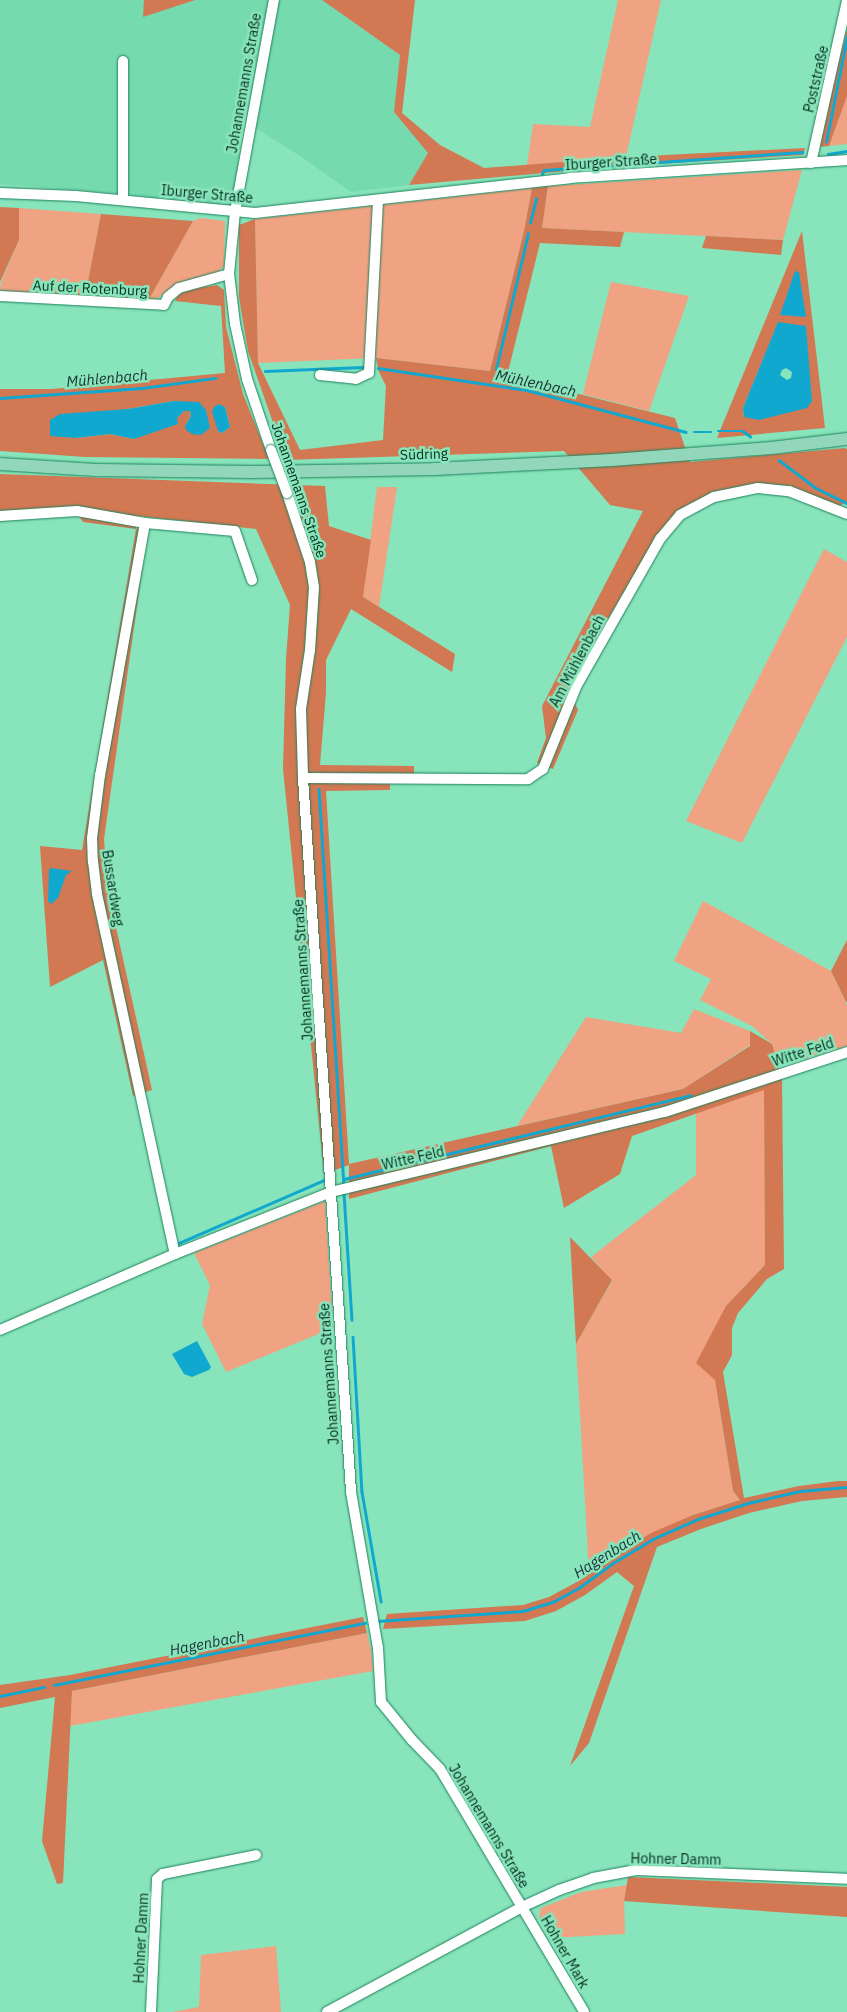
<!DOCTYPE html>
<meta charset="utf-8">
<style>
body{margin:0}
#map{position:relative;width:847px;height:2012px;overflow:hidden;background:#88e4ba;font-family:"IBM Plex Sans",sans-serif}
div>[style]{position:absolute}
.built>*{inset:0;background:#75daad}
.green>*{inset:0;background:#f0a383}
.forest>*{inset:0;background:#d27853}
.water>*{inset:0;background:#11a8d0}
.stream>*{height:2.5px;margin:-1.25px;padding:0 1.25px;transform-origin:1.25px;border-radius:1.25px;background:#11a8d0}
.roads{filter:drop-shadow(0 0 1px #1d825d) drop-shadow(0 0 1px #1d825d)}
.minor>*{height:10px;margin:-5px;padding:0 5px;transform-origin:5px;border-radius:5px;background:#fff}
.major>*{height:12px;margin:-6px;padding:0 6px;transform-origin:6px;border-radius:6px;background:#92d7bb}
.bridges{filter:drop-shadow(0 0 1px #1d825d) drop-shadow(0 0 1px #1d825d)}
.minor-bridge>*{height:10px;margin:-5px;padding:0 5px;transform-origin:5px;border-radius:5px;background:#fff}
span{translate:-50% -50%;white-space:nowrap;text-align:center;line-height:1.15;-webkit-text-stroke:5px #88e4ba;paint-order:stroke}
.street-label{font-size:14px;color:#052f1f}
.water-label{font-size:15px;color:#192f36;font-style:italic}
</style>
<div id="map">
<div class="built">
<div style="clip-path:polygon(0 0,322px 0,400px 55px,394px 112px,428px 153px,409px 185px,351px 192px,306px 160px,244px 120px,232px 207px,127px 194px,0 184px)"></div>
</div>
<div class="green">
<div style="clip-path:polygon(618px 0,661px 0,626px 157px,527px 165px,533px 124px,590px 127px)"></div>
<div style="clip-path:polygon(847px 96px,847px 144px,829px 146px)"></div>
<div style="clip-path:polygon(802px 170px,783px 240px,542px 228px,548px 186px)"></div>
<div style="clip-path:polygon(532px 188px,524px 231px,490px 371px,376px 358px,258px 363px,255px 219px)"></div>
<div style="clip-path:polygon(19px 208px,101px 214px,85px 297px,0 292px,1px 282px,19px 240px)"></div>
<div style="clip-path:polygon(201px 218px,225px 221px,224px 266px,213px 276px,184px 281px,156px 299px,148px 301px,193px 221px)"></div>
<div style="clip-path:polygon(611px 282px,689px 296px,649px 411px,583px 394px)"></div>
<div style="clip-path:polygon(377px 487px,397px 487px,379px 607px,363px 597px)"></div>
<div style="clip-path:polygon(824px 549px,847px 562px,847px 637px,742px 843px,686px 821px)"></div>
<div style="clip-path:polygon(703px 901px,831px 971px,847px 1005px,847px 1046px,778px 1066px,772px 1044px,752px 1026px,700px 1000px,711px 979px,674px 961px)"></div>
<div style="clip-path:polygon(694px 1009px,750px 1031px,750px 1045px,683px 1089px,517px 1126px,586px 1017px,681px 1033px)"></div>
<div style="clip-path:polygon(764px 1089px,765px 1265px,726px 1306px,715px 1380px,733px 1491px,740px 1500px,693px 1515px,610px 1558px,589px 1573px,576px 1344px,612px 1281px,591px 1257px,696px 1175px,696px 1112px)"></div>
<div style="clip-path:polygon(325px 1201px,333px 1328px,226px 1372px,202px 1324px,210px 1285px,194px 1253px)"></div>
<div style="clip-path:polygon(367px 1633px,371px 1650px,373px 1671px,70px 1726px,72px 1691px)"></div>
<div style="clip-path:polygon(627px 1885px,624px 1901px,625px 1934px,550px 1938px,539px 1918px,541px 1908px,581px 1892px)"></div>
<div style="clip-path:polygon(276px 1946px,281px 2012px,172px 2012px,199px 2007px,201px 1955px)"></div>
</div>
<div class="forest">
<div style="clip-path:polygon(144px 0,195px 0,143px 17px)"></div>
<div style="clip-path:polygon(322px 0,415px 0,402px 113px,440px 145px,484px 168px,626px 157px,805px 148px,803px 155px,624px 166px,409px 185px,428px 153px,394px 112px,400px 55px)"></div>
<div style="clip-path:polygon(847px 30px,847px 96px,829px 146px,817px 147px)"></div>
<div style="clip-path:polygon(548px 186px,542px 228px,624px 232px,620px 247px,540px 243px,507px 376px,675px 418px,690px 462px,845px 448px,847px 449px,847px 502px,839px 506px,785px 485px,736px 487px,712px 494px,656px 538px,568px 687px,578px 710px,553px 769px,537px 763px,546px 738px,542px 706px,643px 511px,610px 505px,564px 451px,286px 460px,248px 351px,239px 297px,239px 225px,255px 219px,258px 363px,300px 450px,383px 440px,386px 386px,379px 372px,376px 358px,490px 371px,524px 231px,532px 188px)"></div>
<div style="clip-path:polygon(0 207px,19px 208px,19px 240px,0 282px)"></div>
<div style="clip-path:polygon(101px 214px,193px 221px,148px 301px,85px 297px)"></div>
<div style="clip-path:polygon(evenodd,802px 231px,825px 428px,717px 438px,802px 231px,778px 323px,812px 400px,744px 417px,743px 408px,778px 323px)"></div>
<div style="clip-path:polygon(706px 236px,783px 240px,781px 255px,702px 248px)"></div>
<div style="clip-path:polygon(evenodd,217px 285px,224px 290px,226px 327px,243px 394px,269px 459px,85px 457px,0 451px,0 389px,52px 389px,225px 373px,221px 306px,175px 301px,180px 291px,217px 285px,174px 401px,206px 410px,185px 426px,191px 416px,190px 411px,184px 411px,177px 418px,134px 439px,110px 434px,76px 438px,122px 410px,174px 401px,217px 285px,225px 407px,230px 427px,222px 433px,218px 431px,225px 407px)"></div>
<div style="clip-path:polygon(0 474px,325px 486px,329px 526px,371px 540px,363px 597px,455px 654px,452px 672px,351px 609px,326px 660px,326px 693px,320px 765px,414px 766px,414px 774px,390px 773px,390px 790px,326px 791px,349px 1164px,683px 1089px,750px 1046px,750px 1031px,772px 1044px,782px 1078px,784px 1269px,767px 1279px,738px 1313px,732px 1328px,732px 1355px,723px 1372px,744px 1498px,799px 1486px,838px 1481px,847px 1481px,847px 1497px,802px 1501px,749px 1513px,701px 1529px,657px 1547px,589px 1743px,570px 1766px,634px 1586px,617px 1572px,585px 1595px,556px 1611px,525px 1621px,383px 1629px,387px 1614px,523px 1605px,549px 1597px,575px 1583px,610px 1558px,651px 1533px,693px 1515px,740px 1500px,733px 1491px,715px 1380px,696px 1363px,726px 1306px,765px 1265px,764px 1090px,632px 1136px,620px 1174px,564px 1208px,551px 1146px,349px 1199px,349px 1165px,324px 1174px,283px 769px,286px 659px,290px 605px,256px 529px,138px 516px,136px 529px,148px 529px,104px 839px,108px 891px,152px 1090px,133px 1096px,103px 960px,50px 987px,40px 846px,82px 850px,136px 529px,83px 522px,73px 507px,0 521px)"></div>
<div style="clip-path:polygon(847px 940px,847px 1002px,846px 1002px,831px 971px)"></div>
<div style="clip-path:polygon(570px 1237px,612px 1280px,576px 1344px)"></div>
<div style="clip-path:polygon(363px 1617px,367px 1633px,72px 1691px,63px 1883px,57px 1884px,42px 1841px,55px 1697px,0 1708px,0 1685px,70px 1675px)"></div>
<div style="clip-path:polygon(628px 1877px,847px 1887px,847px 1917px,624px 1901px)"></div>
</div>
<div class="water">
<div style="clip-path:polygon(795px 271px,799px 272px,806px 317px,780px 315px)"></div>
<div style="clip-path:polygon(evenodd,778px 322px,806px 326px,812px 401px,807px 408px,759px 420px,744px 417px,743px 408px,778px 322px,786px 368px,792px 372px,791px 378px,787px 380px,780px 375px,782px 370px,786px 368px)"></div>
<div style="clip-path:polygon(174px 401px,199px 402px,206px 410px,210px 428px,201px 435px,192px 434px,186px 430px,185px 426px,191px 416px,190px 411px,184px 411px,177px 418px,178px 424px,134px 439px,110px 434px,76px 438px,50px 436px,50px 420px,60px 414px,128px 409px)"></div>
<div style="clip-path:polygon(219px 404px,225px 407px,230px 427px,222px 433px,218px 431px,212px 412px,214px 407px)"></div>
<div style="clip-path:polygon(51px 868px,72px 871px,66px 875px,58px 898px,51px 904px,48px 901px,49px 870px)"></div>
<div style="clip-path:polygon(197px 1341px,211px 1367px,209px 1370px,192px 1377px,184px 1374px,172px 1354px)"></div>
</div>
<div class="stream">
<div style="left:826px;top:142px;width:107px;rotate:-78.7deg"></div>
<div style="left:828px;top:154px;width:19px;rotate:-9deg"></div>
<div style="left:542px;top:174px;width:4px;rotate:-63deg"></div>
<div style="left:544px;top:170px;width:259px;rotate:-4deg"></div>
<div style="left:530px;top:223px;width:25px;rotate:-76deg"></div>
<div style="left:378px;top:368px;width:151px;rotate:8.4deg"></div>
<div style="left:527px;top:390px;width:164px;rotate:14.8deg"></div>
<div style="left:496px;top:369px;width:139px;rotate:-76.7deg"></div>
<div style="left:265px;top:371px;width:98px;rotate:-2.3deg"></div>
<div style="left:0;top:398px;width:142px;rotate:-4deg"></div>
<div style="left:142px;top:388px;width:74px;rotate:-7.8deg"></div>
<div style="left:718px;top:431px;width:25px"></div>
<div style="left:743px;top:431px;width:9px;rotate:36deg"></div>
<div style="left:694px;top:432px;width:17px"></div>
<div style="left:779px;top:460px;width:46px;rotate:37.1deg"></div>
<div style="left:816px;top:488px;width:34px;rotate:26deg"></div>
<div style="left:319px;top:789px;width:396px;rotate:86.4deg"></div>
<div style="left:344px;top:1179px;width:356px;rotate:-13.6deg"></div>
<div style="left:344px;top:1193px;width:127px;rotate:86.4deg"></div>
<div style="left:179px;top:1243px;width:158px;rotate:-23.5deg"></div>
<div style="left:353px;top:1337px;width:155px;rotate:86.7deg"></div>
<div style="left:362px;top:1492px;width:111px;rotate:80.1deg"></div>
<div style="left:377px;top:1621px;width:146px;rotate:-3.9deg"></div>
<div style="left:523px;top:1611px;width:31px;rotate:-17deg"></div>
<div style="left:553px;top:1602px;width:31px;rotate:-29deg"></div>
<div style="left:580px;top:1587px;width:41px;rotate:-36deg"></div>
<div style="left:613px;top:1563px;width:47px;rotate:-31deg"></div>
<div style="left:653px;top:1539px;width:49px;rotate:-24deg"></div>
<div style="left:698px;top:1519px;width:52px;rotate:-17.7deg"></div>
<div style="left:748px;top:1503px;width:53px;rotate:-13deg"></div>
<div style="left:800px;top:1491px;width:47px;rotate:-4.9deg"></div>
<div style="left:54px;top:1685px;width:317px;rotate:-11.3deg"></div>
<div style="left:0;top:1696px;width:45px;rotate:-11.6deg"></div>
</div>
<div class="roads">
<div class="minor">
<div style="left:123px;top:61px;width:139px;rotate:90deg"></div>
<div style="left:811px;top:163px;width:166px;rotate:-77.5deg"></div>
<div style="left:0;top:193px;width:76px;rotate:2.3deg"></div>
<div style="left:76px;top:196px;width:180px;rotate:5.4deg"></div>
<div style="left:255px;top:213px;width:317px;rotate:-6.3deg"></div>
<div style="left:570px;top:178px;width:278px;rotate:-3.7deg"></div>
<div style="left:0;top:296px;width:164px;rotate:3.1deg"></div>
<div style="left:164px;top:305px;width:9px;rotate:-63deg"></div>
<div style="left:168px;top:297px;width:14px;rotate:-39deg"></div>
<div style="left:179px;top:288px;width:52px;rotate:-15.6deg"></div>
<div style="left:320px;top:375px;width:36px;rotate:6deg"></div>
<div style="left:356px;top:379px;width:14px;rotate:-25deg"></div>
<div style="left:369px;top:373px;width:173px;rotate:-87deg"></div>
<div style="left:271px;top:450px;width:75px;rotate:-108.7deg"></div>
<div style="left:247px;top:379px;width:56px;rotate:-102.3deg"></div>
<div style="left:235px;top:324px;width:50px;rotate:-96.8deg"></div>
<div style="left:229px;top:274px;width:62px;rotate:-84.5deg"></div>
<div style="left:235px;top:212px;width:216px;rotate:-79.6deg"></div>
<div style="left:287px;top:493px;width:73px;rotate:71.6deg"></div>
<div style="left:310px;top:562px;width:25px;rotate:81deg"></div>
<div style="left:314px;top:587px;width:63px;rotate:93.6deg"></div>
<div style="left:310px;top:650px;width:60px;rotate:98.7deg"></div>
<div style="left:301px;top:709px;width:69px;rotate:88.3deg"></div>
<div style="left:303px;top:778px;width:716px;rotate:86.15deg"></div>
<div style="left:351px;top:1492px;width:158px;rotate:80.2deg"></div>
<div style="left:378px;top:1648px;width:54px;rotate:86.8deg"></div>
<div style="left:381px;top:1702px;width:49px;rotate:50.8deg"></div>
<div style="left:412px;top:1740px;width:40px;rotate:46deg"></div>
<div style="left:440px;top:1769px;width:282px;rotate:59.3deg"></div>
<div style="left:0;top:516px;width:77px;rotate:-3.7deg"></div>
<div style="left:77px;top:511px;width:69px;rotate:10deg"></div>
<div style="left:145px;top:523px;width:256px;rotate:100.1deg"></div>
<div style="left:100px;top:775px;width:64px;rotate:97.2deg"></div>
<div style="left:92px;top:838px;width:23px;rotate:88deg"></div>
<div style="left:93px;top:861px;width:33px;rotate:83deg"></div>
<div style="left:97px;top:894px;width:368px;rotate:77.8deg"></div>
<div style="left:145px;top:523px;width:90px;rotate:5.1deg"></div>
<div style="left:235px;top:531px;width:52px;rotate:70.9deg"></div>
<div style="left:303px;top:778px;width:225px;rotate:0.3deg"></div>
<div style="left:528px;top:779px;width:18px;rotate:-34deg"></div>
<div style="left:543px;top:769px;width:91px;rotate:-68deg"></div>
<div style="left:577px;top:685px;width:168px;rotate:-60.4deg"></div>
<div style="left:660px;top:539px;width:31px;rotate:-50deg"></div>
<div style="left:680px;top:515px;width:38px;rotate:-28deg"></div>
<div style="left:714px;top:497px;width:45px;rotate:-11.6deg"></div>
<div style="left:758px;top:488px;width:31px;rotate:6deg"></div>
<div style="left:789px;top:491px;width:62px;rotate:21.6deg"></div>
<div style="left:0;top:1330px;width:191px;rotate:-23.5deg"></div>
<div style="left:175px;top:1254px;width:168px;rotate:-21.7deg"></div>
<div style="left:331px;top:1192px;width:343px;rotate:-13.5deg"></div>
<div style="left:665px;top:1112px;width:192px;rotate:-18.2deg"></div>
<div style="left:151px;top:2012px;width:133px;rotate:-87.4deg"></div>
<div style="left:157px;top:1879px;width:8px;rotate:-40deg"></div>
<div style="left:163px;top:1874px;width:95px;rotate:-11.5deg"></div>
<div style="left:327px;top:2012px;width:221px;rotate:-28.3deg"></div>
<div style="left:522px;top:1907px;width:41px;rotate:-24.7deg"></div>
<div style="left:559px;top:1890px;width:36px;rotate:-19deg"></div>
<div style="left:593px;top:1878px;width:44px;rotate:-10.5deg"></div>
<div style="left:636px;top:1870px;width:211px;rotate:2.4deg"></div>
</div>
<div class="major">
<div style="left:0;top:464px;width:96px;rotate:3.6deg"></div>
<div style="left:96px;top:470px;width:156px;rotate:0.7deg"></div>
<div style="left:252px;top:472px;width:183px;rotate:-0.9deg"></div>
<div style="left:435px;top:469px;width:177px;rotate:-2.9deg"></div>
<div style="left:612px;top:460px;width:159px;rotate:-4.3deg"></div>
<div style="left:771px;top:448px;width:77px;rotate:-6.8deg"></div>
</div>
</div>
<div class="bridges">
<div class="minor-bridge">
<div style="left:271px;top:450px;width:46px;rotate:69.6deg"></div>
</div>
</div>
<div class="street-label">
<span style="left:816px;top:79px;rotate:-77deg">Poststraße</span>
<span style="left:244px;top:83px;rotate:-80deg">Johannemanns Straße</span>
<span style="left:611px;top:162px;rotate:-4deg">Iburger Straße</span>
<span style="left:207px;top:194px;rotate:5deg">Iburger Straße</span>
<span style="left:90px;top:288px;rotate:3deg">Auf der Rotenburg</span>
<span style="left:424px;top:454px;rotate:-2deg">Südring</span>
<span style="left:299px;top:490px;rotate:71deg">Johannemanns Straße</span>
<span style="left:577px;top:661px;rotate:-62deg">Am Mühlenbach</span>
<span style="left:113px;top:888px;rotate:81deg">Bussardweg</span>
<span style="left:303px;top:970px;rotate:-94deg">Johannemanns Straße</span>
<span style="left:803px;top:1052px;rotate:-18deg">Witte Feld</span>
<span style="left:413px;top:1158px;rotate:-13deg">Witte Feld</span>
<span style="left:329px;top:1374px;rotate:-94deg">Johannemanns Straße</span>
<span style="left:489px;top:1826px;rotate:59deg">Johannemanns Straße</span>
<span style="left:676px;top:1859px;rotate:1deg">Hohner Damm</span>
<span style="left:141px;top:1938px;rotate:-87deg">Hohner Damm</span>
<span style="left:565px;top:1952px;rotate:60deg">Hohner Mark</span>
</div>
<div class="water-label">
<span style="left:107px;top:378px;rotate:-5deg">Mühlenbach</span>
<span style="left:536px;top:383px;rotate:12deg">Mühlenbach</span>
<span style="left:607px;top:1554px;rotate:-32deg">Hagenbach</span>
<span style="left:207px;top:1643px;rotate:-11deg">Hagenbach</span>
</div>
</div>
